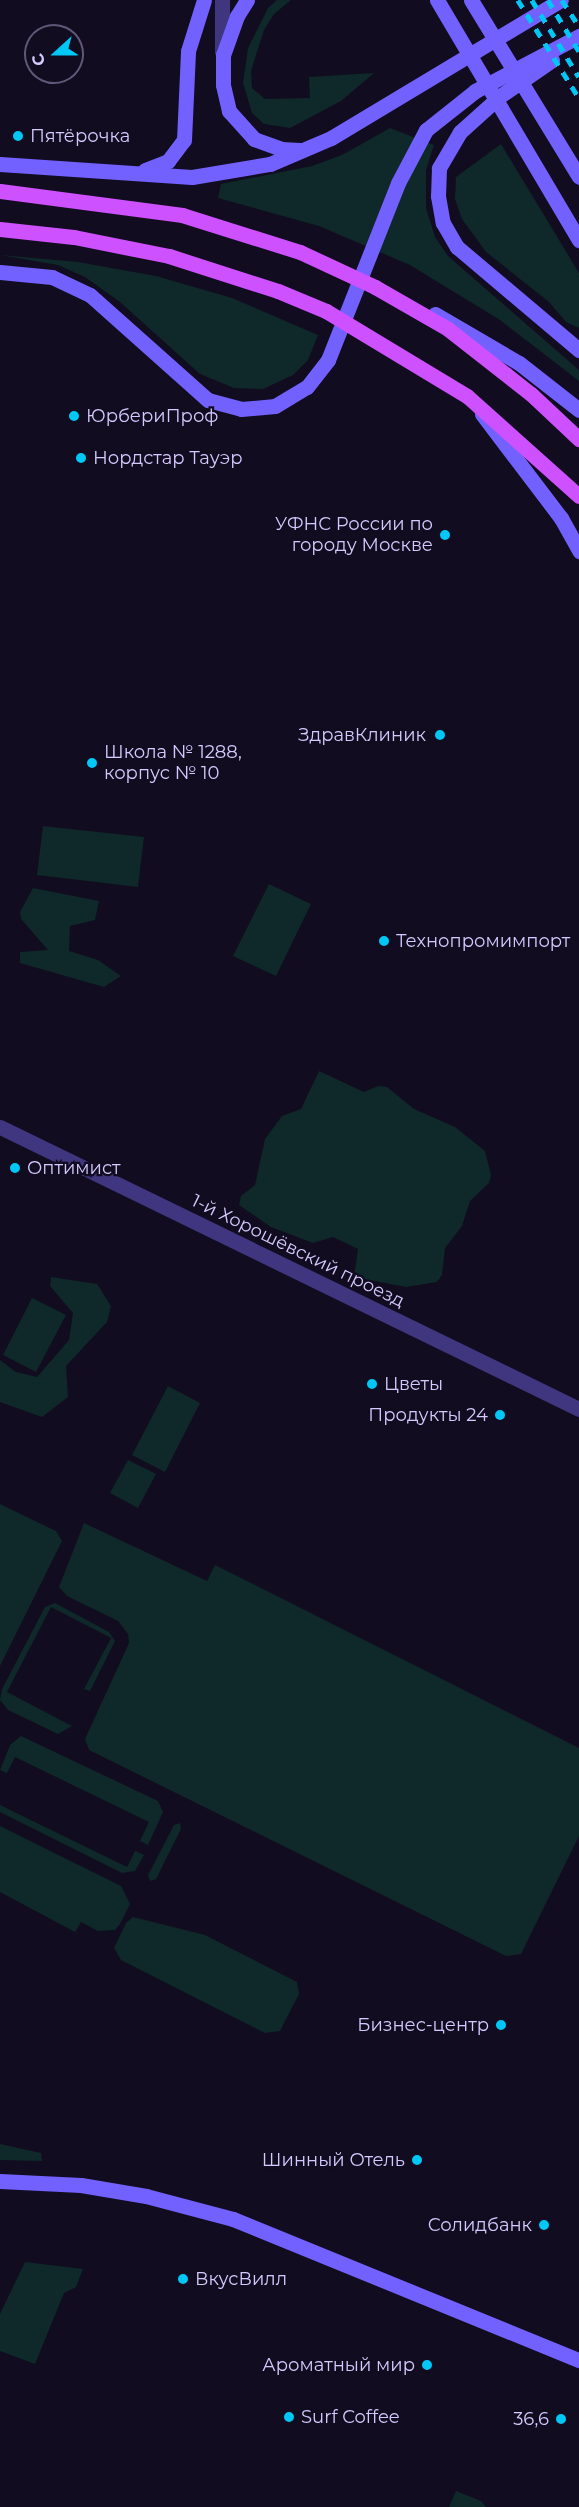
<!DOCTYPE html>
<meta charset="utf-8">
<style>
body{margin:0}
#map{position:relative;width:579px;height:2507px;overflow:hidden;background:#110c1f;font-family:Montserrat,sans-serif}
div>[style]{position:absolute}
.green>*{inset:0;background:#0f2829}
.street>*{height:15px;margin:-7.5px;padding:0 7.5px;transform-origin:7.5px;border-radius:7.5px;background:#3f367f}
.secondary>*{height:15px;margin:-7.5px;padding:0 7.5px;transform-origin:7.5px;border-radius:7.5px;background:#7361ff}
.primary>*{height:15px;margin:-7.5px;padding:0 7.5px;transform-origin:7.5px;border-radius:7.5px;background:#cd51ff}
.rail>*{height:4.5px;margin-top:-2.25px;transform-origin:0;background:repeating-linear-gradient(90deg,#00c7f5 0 9px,transparent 0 17px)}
.dots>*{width:16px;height:16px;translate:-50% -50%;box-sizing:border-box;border:3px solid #110c1f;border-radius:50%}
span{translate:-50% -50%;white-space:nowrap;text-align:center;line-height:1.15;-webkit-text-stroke:4.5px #110c1f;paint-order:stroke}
.poi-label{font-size:18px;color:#d5caff}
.left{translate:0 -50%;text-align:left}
.right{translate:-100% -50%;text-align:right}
.street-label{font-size:18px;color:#d5caff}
.north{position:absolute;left:24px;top:24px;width:60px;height:60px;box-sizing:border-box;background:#110c1f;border:2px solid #5f5879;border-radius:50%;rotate:249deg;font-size:16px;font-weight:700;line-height:24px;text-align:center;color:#d5caff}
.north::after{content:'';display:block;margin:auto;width:21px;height:27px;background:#00c7f5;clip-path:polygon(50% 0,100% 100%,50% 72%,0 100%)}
</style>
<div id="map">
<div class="green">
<div style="clip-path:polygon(277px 0,291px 0,274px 14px,264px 30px,251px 71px,252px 88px,265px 99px,310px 98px,309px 77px,374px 73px,341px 101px,290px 128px,264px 124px,252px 113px,243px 83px,248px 48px,268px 8px)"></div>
<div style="clip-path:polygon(390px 128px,434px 145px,426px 170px,426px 208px,435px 237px,448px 256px,579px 370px,579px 381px,500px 320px,410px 265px,319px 226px,218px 198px,221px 184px,312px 166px,342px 155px)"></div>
<div style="clip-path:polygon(501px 144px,579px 273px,579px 328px,566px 322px,549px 302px,486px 252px,462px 219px,455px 199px,456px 177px)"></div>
<div style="clip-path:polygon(0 255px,78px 262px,156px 276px,232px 298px,318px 335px,308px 360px,293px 375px,263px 389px,234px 388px,200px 374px,120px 302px,85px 277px,58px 265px)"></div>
<div style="clip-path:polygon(43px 826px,144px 837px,138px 887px,37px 875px)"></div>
<div style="clip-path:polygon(269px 884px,311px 904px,276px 976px,233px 956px)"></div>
<div style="clip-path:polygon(33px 888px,99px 901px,95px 920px,70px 926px,69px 951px,98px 960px,121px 976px,104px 987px,20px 963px,20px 952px,48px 950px,21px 919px,20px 912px)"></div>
<div style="clip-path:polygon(319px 1071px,364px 1092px,378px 1086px,387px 1087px,414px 1109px,455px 1127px,485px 1151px,491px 1175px,489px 1183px,470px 1201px,462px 1226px,445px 1248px,442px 1275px,437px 1282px,406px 1287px,354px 1277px,358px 1249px,333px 1237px,313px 1243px,271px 1227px,239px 1205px,241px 1196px,255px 1185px,265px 1139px,282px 1116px,301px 1109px)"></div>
<div style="clip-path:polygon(51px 1277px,97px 1284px,111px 1306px,107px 1322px,66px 1366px,68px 1397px,42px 1417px,0 1402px,0 1360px,16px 1372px,37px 1377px,69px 1340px,73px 1313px,50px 1286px)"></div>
<div style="clip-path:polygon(32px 1298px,66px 1315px,36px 1372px,3px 1355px)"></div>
<div style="clip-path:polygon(168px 1386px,200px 1403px,165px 1472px,132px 1455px)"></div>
<div style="clip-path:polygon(128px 1460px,156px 1474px,138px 1508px,110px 1493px)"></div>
<div style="clip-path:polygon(0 1504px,56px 1531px,62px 1541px,0 1666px)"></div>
<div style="clip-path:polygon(84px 1523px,207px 1581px,215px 1565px,579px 1748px,579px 1836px,521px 1954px,506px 1956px,89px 1750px,85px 1739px,129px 1643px,128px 1634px,118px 1621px,67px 1596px,59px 1587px)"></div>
<div style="clip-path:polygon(55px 1603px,109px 1632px,115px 1641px,90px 1691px,84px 1689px,111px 1638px,51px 1607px,7px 1692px,72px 1726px,58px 1734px,8px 1710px,0 1700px,2px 1689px,45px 1607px)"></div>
<div style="clip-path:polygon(21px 1736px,158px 1801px,163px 1812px,148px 1845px,140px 1841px,149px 1822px,15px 1757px,7px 1773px,0 1770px,10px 1745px)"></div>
<div style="clip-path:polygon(0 1805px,127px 1867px,135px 1851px,144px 1855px,135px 1871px,122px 1873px,0 1812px)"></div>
<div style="clip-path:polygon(180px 1823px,181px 1829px,156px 1879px,150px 1881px,148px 1875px,174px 1825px)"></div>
<div style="clip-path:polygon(0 1826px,121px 1886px,130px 1904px,120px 1924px,115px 1930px,98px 1931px,81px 1922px,75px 1932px,0 1892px)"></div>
<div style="clip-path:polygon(133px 1917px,205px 1935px,297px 1982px,299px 1994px,280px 2031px,265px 2033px,121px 1960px,114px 1948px,126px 1923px)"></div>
<div style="clip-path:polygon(0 2144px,41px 2153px,42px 2161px,0 2160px)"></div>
<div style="clip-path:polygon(25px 2262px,83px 2269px,76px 2287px,64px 2293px,35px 2364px,0 2351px,0 2314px)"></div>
<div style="clip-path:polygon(456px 2491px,481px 2501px,486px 2507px,449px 2507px)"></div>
</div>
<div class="street">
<div style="left:222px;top:0;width:52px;rotate:90deg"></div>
<div style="left:0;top:1127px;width:644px;rotate:25.97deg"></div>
</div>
<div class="secondary">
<div style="left:247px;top:0;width:19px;rotate:122deg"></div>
<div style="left:237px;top:16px;width:41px;rotate:109.7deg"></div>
<div style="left:223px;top:55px;width:30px;rotate:90deg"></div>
<div style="left:223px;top:85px;width:27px;rotate:77deg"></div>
<div style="left:229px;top:111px;width:38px;rotate:48deg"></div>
<div style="left:254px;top:139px;width:29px;rotate:20deg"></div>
<div style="left:281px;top:149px;width:19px;rotate:3deg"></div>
<div style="left:437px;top:0;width:279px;rotate:59.4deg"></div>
<div style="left:471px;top:0;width:207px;rotate:58.6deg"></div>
<div style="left:552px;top:60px;width:63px;rotate:145.3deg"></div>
<div style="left:500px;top:96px;width:54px;rotate:138deg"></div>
<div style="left:460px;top:132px;width:42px;rotate:120.3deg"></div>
<div style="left:439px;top:168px;width:28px;rotate:92deg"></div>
<div style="left:438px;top:196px;width:27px;rotate:80deg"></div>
<div style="left:443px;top:223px;width:28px;rotate:60deg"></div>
<div style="left:457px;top:247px;width:160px;rotate:40.2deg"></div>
<div style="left:0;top:164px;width:192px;rotate:3.9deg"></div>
<div style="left:192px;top:177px;width:79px;rotate:-9.5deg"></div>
<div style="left:270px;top:164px;width:66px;rotate:-23.1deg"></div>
<div style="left:331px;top:138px;width:268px;rotate:-31deg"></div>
<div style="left:145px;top:170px;width:25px;rotate:-21deg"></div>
<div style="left:168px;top:161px;width:26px;rotate:-53deg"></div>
<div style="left:184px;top:140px;width:89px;rotate:-87.4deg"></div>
<div style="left:188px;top:51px;width:53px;rotate:-72.6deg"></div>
<div style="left:0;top:272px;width:52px;rotate:5.5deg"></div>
<div style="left:52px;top:277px;width:42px;rotate:25.3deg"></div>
<div style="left:90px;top:295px;width:158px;rotate:41.7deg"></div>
<div style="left:208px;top:400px;width:34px;rotate:15deg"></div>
<div style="left:241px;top:409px;width:34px;rotate:-5deg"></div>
<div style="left:275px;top:406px;width:37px;rotate:-31deg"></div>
<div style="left:307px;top:387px;width:34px;rotate:-52deg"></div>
<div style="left:328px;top:360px;width:190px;rotate:-68.4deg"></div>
<div style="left:398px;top:183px;width:60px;rotate:-62.2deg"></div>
<div style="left:426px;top:130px;width:63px;rotate:-38.5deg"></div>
<div style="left:475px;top:91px;width:118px;rotate:-27.9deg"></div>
<div style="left:435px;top:314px;width:97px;rotate:30.3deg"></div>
<div style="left:519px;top:363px;width:76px;rotate:38.1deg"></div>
<div style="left:482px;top:414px;width:131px;rotate:52.8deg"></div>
<div style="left:561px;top:518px;width:38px;rotate:61deg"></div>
<div style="left:0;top:2181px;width:81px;rotate:2.8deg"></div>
<div style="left:81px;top:2185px;width:66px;rotate:9.6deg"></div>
<div style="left:146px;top:2196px;width:90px;rotate:14.8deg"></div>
<div style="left:233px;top:2219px;width:374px;rotate:22.2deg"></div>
</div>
<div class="primary">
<div style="left:0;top:191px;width:184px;rotate:7.5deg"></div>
<div style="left:182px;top:215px;width:124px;rotate:17.4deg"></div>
<div style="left:300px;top:252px;width:83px;rotate:25deg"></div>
<div style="left:375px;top:287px;width:84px;rotate:29.9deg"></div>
<div style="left:448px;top:329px;width:105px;rotate:38.1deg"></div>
<div style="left:531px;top:394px;width:66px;rotate:43.2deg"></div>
<div style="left:0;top:229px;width:74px;rotate:6.2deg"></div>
<div style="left:74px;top:237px;width:97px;rotate:11.3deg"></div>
<div style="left:169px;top:256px;width:114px;rotate:17.8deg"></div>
<div style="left:278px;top:291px;width:52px;rotate:22.6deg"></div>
<div style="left:326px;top:311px;width:165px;rotate:31.1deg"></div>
<div style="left:467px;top:396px;width:150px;rotate:41.8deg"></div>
</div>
<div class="rail">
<div style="left:518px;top:0;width:115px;rotate:58.1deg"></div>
<div style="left:532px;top:0;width:90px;rotate:58.6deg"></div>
<div style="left:548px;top:0;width:60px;rotate:58.7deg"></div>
<div style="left:562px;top:0;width:31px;rotate:57deg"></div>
</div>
<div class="dots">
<div style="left:18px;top:136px;background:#00c7f5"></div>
<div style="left:74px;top:416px;background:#00c7f5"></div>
<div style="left:81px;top:458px;background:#00c7f5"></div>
<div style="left:445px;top:535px;background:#00c7f5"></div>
<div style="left:440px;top:735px;background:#00c7f5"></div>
<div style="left:92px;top:763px;background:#00c7f5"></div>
<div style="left:384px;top:941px;background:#00c7f5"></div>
<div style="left:15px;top:1168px;background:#00c7f5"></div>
<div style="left:372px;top:1384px;background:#00c7f5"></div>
<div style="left:500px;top:1415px;background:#00c7f5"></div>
<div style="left:501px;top:2025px;background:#00c7f5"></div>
<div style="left:417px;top:2160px;background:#00c7f5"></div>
<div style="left:544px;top:2225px;background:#00c7f5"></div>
<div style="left:183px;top:2279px;background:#00c7f5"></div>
<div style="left:427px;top:2365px;background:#00c7f5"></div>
<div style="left:289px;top:2417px;background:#00c7f5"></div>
<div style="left:561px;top:2419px;background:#00c7f5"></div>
</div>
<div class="poi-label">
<span class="left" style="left:30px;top:136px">Пятёрочка</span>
<span class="left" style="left:86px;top:416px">ЮрбериПроф</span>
<span class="left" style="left:93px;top:458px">Нордстар Тауэр</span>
<span class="right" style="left:433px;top:535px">УФНС России по<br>городу Москве</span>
<span class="right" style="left:426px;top:735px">ЗдравКлиник</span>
<span class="left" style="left:104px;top:763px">Школа № 1288,<br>корпус № 10</span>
<span class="left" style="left:396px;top:941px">Технопромимпорт</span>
<span class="left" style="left:27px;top:1168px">Оптимист</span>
<span class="left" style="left:384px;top:1384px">Цветы</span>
<span class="right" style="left:488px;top:1415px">Продукты 24</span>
<span class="right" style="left:489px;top:2025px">Бизнес-центр</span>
<span class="right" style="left:405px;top:2160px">Шинный Отель</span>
<span class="right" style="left:532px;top:2225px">Солидбанк</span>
<span class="left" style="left:195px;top:2279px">ВкусВилл</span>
<span class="right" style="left:415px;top:2365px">Ароматный мир</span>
<span class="left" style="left:301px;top:2417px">Surf Coffee</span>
<span class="right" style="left:549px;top:2419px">36,6</span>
</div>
<div class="street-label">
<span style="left:298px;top:1251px;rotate:26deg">1-й Хорошёвский проезд</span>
</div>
<div class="north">С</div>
</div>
